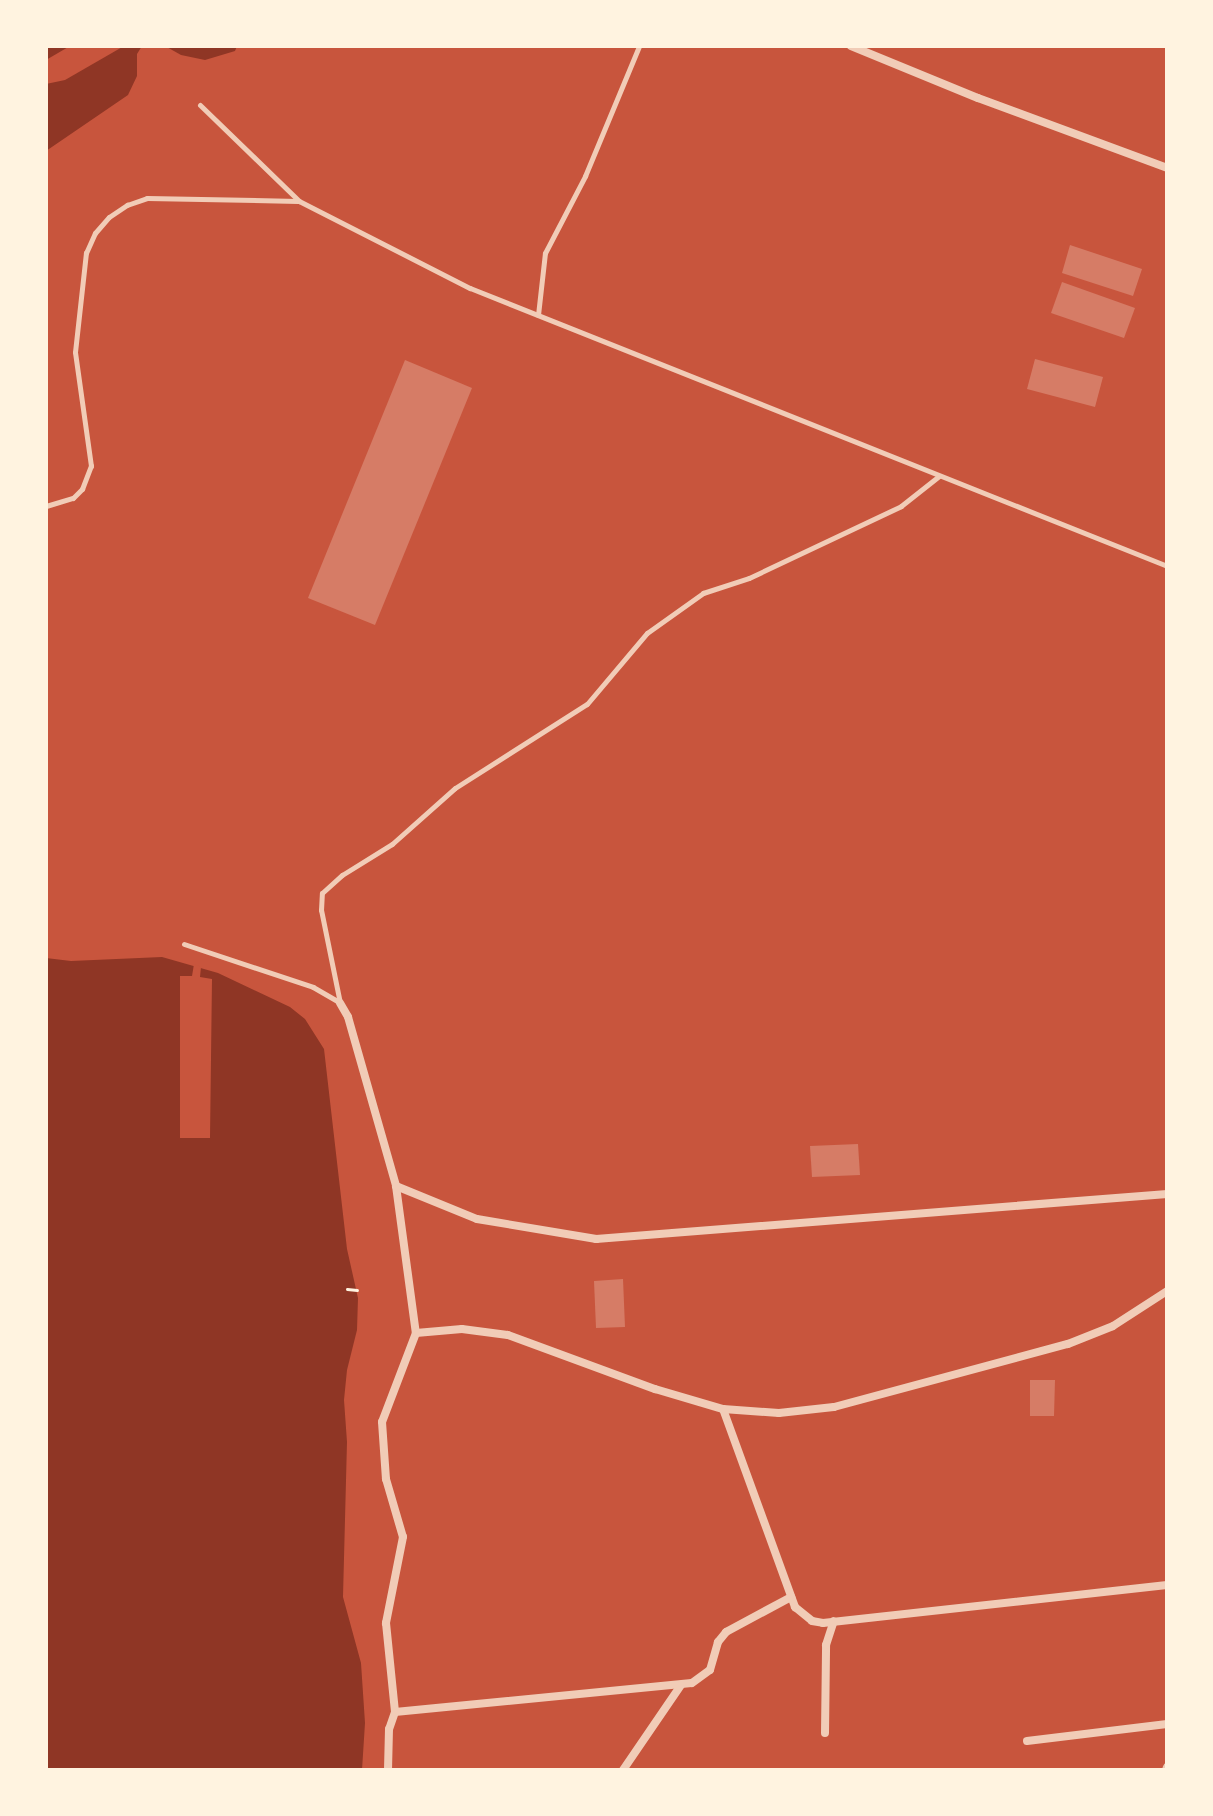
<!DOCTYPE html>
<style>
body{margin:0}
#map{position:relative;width:1213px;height:1816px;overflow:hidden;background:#c8553d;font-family:"Open Sans",sans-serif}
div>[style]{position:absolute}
.water>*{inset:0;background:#8f3625}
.pier>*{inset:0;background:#c8553d}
.building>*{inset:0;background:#d67c66}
.path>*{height:3px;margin:-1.5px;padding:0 1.5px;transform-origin:1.5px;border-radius:1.5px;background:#fff3e0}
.service>*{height:5px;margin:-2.5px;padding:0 2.5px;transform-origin:2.5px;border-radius:2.5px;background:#f1ccb7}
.minor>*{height:8px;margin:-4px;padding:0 4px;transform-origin:4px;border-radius:4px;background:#f1ccb7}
span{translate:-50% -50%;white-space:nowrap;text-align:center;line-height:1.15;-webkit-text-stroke:8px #fff3e0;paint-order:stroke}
.frame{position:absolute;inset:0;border:48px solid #fff3e0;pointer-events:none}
</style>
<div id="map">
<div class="water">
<div style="clip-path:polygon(46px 46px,142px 46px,137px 54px,137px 76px,128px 95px,46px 151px)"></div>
<div style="clip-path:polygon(165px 46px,237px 46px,235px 51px,205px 60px,181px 55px)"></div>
<div style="clip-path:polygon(162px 957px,218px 973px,290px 1007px,305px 1019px,324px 1049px,347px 1249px,358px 1298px,357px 1330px,347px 1370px,344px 1400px,347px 1442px,343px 1597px,361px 1663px,365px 1723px,362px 1770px,46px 1770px,46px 958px,71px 961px)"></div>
</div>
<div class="pier">
<div style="clip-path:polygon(70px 46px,124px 46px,65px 80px,46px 84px,46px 60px)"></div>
<div style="clip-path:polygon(194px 964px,201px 967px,200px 977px,212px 979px,210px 1138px,180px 1138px,180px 976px,192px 976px)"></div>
</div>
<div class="building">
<div style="clip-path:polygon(1070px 245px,1142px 269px,1133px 296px,1062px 273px)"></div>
<div style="clip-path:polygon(1062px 282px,1135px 308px,1124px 338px,1051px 313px)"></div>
<div style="clip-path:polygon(1035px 359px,1103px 377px,1095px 407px,1027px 389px)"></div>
<div style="clip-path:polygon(405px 360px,472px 388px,375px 625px,308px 598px)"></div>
<div style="clip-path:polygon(858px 1144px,860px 1175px,812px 1177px,810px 1146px)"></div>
<div style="clip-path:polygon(623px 1279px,625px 1327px,596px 1328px,594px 1281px)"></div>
<div style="clip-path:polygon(1030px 1380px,1055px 1380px,1054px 1416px,1030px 1416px)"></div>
</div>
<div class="path">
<div style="left:347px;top:1289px;width:10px;rotate:6deg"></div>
</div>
<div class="service">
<div style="left:200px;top:105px;width:138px;rotate:44.1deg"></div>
<div style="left:299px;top:201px;width:192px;rotate:27deg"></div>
<div style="left:470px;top:288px;width:750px;rotate:21.74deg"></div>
<div style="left:538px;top:315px;width:62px;rotate:-83.6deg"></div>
<div style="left:545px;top:253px;width:87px;rotate:-62.5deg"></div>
<div style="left:585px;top:176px;width:141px;rotate:-67.4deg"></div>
<div style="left:46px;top:506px;width:28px;rotate:-17deg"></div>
<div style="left:73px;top:498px;width:13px;rotate:-45deg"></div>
<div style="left:82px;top:489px;width:25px;rotate:-69deg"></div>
<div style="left:91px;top:466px;width:115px;rotate:-98deg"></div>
<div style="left:75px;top:352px;width:100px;rotate:-83.7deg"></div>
<div style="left:86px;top:253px;width:22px;rotate:-66deg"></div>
<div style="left:95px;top:233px;width:21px;rotate:-49deg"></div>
<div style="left:109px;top:217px;width:22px;rotate:-34deg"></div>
<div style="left:127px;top:205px;width:21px;rotate:-19deg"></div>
<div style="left:147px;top:198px;width:151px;rotate:1.1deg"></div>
<div style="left:184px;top:944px;width:136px;rotate:18.4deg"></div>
<div style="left:313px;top:987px;width:30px;rotate:30deg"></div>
<div style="left:340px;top:1003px;width:95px;rotate:-101.5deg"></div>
<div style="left:321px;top:910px;width:17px;rotate:-87deg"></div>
<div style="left:322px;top:893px;width:27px;rotate:-42deg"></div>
<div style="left:342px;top:875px;width:59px;rotate:-31.8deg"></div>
<div style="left:392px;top:844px;width:84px;rotate:-41.6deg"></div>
<div style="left:455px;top:788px;width:156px;rotate:-32.5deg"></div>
<div style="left:587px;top:704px;width:93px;rotate:-49.8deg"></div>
<div style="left:647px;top:633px;width:69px;rotate:-35.5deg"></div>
<div style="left:703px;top:593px;width:48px;rotate:-18.1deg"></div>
<div style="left:749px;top:578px;width:168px;rotate:-25.3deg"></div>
<div style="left:901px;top:506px;width:48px;rotate:-38.3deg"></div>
</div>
<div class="minor">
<div style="left:851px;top:46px;width:137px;rotate:22.3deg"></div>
<div style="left:978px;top:98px;width:202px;rotate:20.3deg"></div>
<div style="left:340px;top:1003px;width:16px;rotate:60deg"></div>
<div style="left:348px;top:1017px;width:176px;rotate:74.1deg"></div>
<div style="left:396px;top:1186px;width:148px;rotate:82.3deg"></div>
<div style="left:416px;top:1333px;width:95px;rotate:110.9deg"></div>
<div style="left:382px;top:1422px;width:57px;rotate:86deg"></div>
<div style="left:386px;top:1479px;width:60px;rotate:73.7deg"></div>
<div style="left:403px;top:1537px;width:88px;rotate:101.2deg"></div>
<div style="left:386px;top:1623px;width:89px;rotate:84.2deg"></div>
<div style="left:395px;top:1712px;width:18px;rotate:109deg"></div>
<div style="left:389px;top:1729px;width:41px;rotate:91.4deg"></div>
<div style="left:396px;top:1186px;width:87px;rotate:22.2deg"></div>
<div style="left:477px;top:1219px;width:121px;rotate:9.5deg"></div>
<div style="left:596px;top:1239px;width:573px;rotate:-4.51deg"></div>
<div style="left:416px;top:1333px;width:46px;rotate:-5deg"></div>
<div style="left:462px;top:1329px;width:46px;rotate:7.4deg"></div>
<div style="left:508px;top:1335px;width:157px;rotate:20.2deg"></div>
<div style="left:655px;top:1389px;width:71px;rotate:16.4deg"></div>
<div style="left:723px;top:1409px;width:56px;rotate:4.1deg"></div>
<div style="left:779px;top:1413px;width:55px;rotate:-6.2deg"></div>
<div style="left:834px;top:1407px;width:242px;rotate:-15.1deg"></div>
<div style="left:1068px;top:1344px;width:48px;rotate:-21.8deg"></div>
<div style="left:1113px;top:1326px;width:64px;rotate:-32.9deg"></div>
<div style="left:723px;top:1409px;width:211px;rotate:70deg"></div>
<div style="left:795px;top:1607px;width:22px;rotate:39deg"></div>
<div style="left:812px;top:1621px;width:11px;rotate:10deg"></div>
<div style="left:823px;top:1623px;width:346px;rotate:-6.3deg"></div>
<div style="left:395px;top:1712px;width:298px;rotate:-5.6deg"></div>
<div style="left:692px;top:1683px;width:22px;rotate:-36deg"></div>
<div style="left:710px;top:1670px;width:29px;rotate:-74deg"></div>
<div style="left:718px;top:1642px;width:13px;rotate:-51deg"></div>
<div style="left:726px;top:1632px;width:74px;rotate:-28.3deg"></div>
<div style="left:825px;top:1733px;width:88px;rotate:-89.3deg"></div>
<div style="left:826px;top:1645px;width:25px;rotate:-72deg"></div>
<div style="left:1027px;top:1741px;width:141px;rotate:-6.9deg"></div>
<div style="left:623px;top:1770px;width:103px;rotate:-55.7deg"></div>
<div style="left:1166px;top:1770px;width:3px;rotate:-72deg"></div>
</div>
<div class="frame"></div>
</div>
